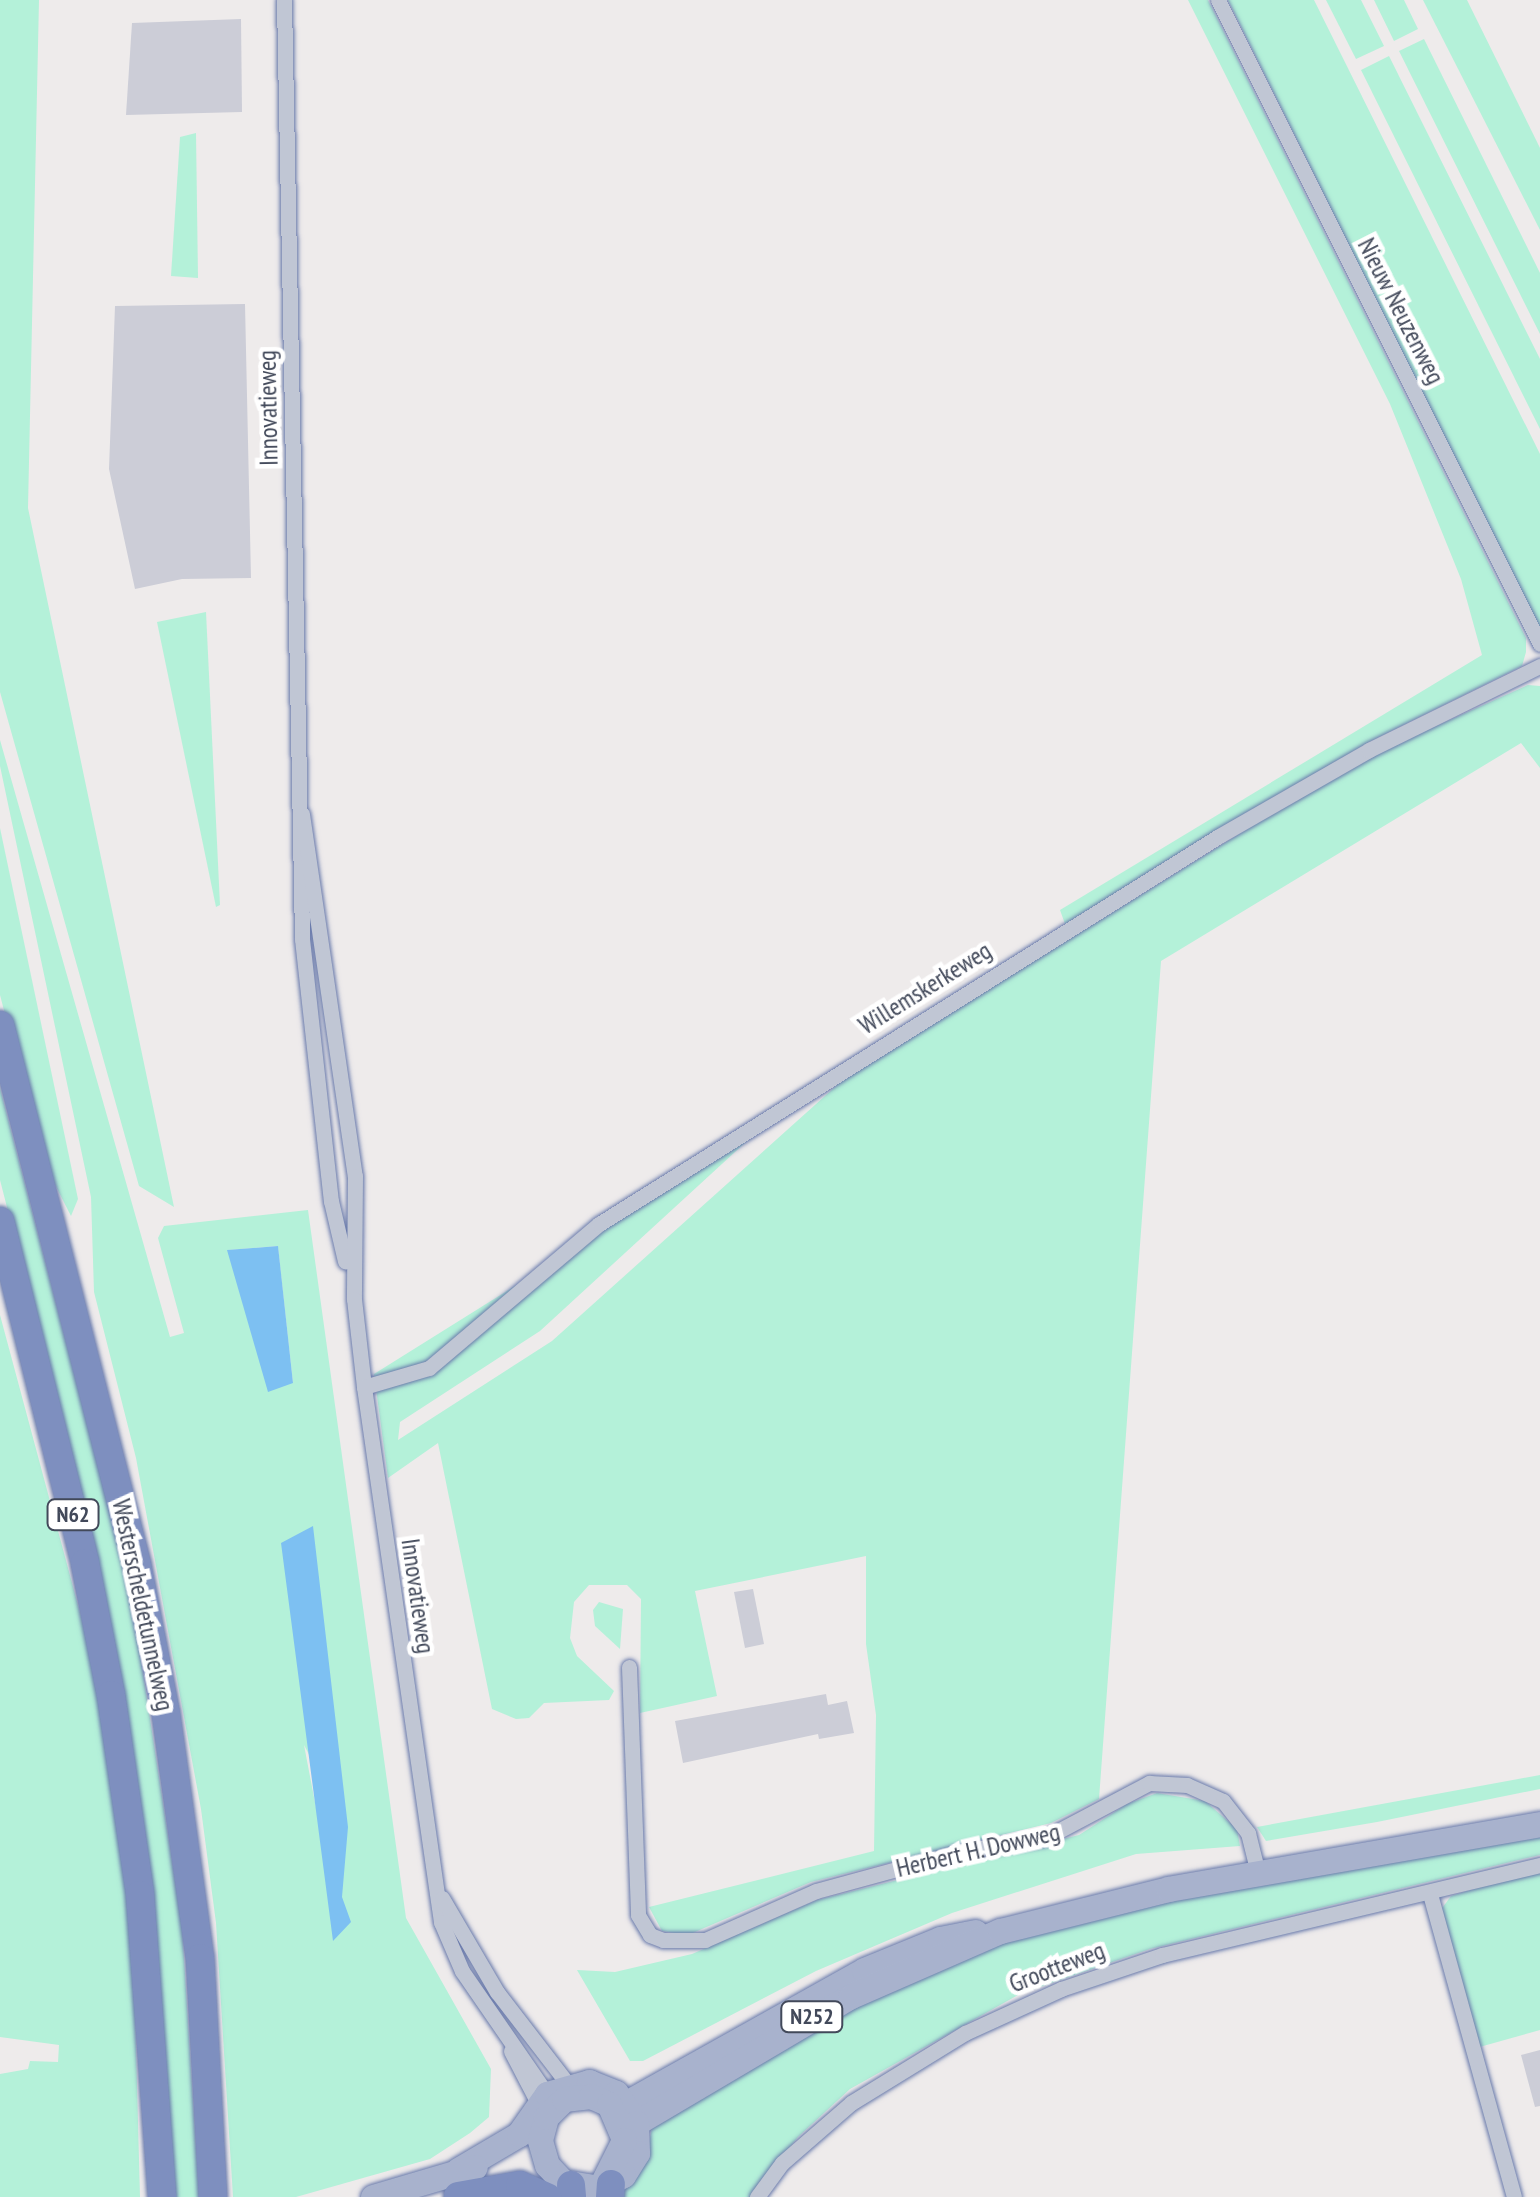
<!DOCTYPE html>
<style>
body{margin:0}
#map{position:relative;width:1540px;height:2197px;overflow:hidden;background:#eeebeb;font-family:"PT Sans Narrow",sans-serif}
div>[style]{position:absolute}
.green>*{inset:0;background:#b4f1d9}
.water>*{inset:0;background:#7dc0f2}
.building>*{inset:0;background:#cccdd7}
.roads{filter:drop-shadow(0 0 2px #697aab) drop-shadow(0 0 2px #697aab)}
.street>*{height:15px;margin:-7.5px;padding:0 7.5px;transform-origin:7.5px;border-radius:7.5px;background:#c0c6d4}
.primary>*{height:25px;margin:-12.5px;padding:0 12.5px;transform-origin:12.5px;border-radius:12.5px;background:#a8b2cd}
.highway>*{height:28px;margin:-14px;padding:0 14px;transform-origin:14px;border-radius:14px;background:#7e8fbf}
span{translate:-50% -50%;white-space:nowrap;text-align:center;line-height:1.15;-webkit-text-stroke:9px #fff;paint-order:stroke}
.shield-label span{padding:2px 8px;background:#fff;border:2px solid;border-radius:8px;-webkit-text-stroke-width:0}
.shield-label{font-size:22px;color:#42495a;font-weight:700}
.street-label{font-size:25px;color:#42495a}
</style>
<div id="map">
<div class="green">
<div style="clip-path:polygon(0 0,39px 0,28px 508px,174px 1207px,139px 1186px,0 692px)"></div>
<div style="clip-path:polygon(1188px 0,1208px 0,1526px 638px,1526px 652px,1522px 666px,1369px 742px,1065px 924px,1060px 910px,1482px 655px,1461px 579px,1390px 404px)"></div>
<div style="clip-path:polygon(1228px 0,1314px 0,1540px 454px,1540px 632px)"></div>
<div style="clip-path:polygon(1326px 0,1361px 0,1384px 46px,1356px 59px)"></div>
<div style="clip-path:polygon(1374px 0,1404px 0,1418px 29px,1394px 41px)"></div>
<div style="clip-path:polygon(1423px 0,1467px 0,1540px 148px,1540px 230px)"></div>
<div style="clip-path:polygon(1424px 39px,1540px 273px,1540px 334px,1399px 51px)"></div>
<div style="clip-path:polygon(1389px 56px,1540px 359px,1540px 429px,1361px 70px)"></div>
<div style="clip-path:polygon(196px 133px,198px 278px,171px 276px,180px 137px)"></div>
<div style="clip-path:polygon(206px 612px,220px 905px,216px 907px,157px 622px)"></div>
<div style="clip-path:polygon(1528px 685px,1540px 686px,1540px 768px,1521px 743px,1161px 961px,1099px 1799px,1051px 1823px,811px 1882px,688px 1935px,662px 1931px,649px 1907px,874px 1851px,876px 1715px,866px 1644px,866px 1556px,695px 1591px,717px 1696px,640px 1713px,641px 1599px,627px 1585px,589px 1585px,574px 1602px,570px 1638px,577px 1656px,614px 1691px,609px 1700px,544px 1703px,529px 1718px,516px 1719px,492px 1709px,438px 1443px,388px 1478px,374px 1374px,747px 1141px,540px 1331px,400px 1422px,398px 1440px,552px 1341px,845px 1078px,1312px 789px,1371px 755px)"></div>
<div style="clip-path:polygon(evenodd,0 740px,170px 1337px,184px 1333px,158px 1238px,164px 1226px,308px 1210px,406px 1918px,491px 2069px,489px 2117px,470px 2133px,430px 2159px,296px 2197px,233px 2197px,216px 1923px,201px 1809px,136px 1458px,94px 1292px,91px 1197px,0 766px,0 740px,278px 1246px,278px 1247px,293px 1383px,228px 1250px,278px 1246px,0 740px,304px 1745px,347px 1827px,334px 1940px,331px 1886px,304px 1745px)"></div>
<div style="clip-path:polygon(0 828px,78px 1199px,71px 1216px,44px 1163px,0 995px)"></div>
<div style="clip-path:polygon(0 1088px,130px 1589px,182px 1926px,199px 2197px,170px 2197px,167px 2116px,48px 1367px,0 1180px)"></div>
<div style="clip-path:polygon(0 1315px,86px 1635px,111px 1768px,133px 1935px,140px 2197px,0 2197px,0 2074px,28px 2069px,30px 2061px,58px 2062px,59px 2045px,0 2037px)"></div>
<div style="clip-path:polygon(599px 1602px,623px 1609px,620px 1649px,595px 1626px,593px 1610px)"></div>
<div style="clip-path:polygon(1540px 1775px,1540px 1789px,1377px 1822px,1266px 1841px,1257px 1827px)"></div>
<div style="clip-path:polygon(1157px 1793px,1205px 1801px,1237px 1829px,1240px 1846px,1136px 1854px,952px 1913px,816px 1971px,643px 2061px,630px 2061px,577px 1970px,615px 1972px,692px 1954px,817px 1900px,1079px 1835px,1127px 1804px)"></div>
<div style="clip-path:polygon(1540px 1835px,1540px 1855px,1150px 1949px,1020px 1994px,850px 2089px,798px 2137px,750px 2197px,617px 2197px,648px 2148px,652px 2128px,874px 1993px,1018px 1937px,1109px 1913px)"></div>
<div style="clip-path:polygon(1540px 1869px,1540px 2030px,1476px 2048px,1440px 1911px,1451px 1896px)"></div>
</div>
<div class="water">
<div style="clip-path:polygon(278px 1246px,293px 1383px,268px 1392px,227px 1250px)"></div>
<div style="clip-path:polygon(313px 1526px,348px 1827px,342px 1897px,351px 1922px,333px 1941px,281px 1543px)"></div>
</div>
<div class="building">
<div style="clip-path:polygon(241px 19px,242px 112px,126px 115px,132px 23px)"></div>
<div style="clip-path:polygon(245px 304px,251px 578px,182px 579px,135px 589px,109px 469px,115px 306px)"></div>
<div style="clip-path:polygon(753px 1589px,764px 1644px,745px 1648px,734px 1592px)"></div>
<div style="clip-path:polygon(826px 1694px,828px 1705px,847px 1701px,854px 1733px,819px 1739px,818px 1734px,683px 1763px,675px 1721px)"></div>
<div style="clip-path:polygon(1540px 2050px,1540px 2106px,1535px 2107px,1521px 2055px)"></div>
</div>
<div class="roads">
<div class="street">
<div style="left:284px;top:0;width:939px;rotate:88.9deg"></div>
<div style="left:302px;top:939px;width:264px;rotate:83.7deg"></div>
<div style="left:331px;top:1201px;width:62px;rotate:76.9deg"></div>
<div style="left:1218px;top:0;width:720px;rotate:63.43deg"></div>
<div style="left:302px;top:814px;width:366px;rotate:81.7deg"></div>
<div style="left:355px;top:1176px;width:123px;rotate:90.5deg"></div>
<div style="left:354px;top:1299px;width:89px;rotate:83.5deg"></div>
<div style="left:364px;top:1387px;width:541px;rotate:81.81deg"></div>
<div style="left:441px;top:1922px;width:53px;rotate:66.8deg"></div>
<div style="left:462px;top:1971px;width:150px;rotate:55.4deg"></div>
<div style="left:364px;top:1387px;width:68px;rotate:-16.3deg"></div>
<div style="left:429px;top:1368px;width:223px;rotate:-40.3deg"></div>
<div style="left:599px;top:1224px;width:731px;rotate:-32.04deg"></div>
<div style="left:1219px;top:836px;width:173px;rotate:-29.8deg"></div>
<div style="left:1369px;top:750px;width:191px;rotate:-26.2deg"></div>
<div style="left:629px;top:1667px;width:248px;rotate:87.9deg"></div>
<div style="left:638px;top:1915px;width:23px;rotate:59deg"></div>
<div style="left:650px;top:1935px;width:14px;rotate:21deg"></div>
<div style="left:663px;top:1940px;width:42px"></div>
<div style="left:705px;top:1940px;width:121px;rotate:-23.8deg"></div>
<div style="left:816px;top:1891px;width:151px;rotate:-15.3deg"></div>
<div style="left:962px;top:1851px;width:84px;rotate:-8.9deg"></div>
<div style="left:1045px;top:1838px;width:118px;rotate:-27.9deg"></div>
<div style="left:1149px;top:1783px;width:38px;rotate:3deg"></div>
<div style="left:1187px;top:1785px;width:39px;rotate:24deg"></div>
<div style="left:1223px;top:1801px;width:41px;rotate:52deg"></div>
<div style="left:1248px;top:1833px;width:41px;rotate:76deg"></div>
<div style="left:1430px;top:1894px;width:314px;rotate:74.5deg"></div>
<div style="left:442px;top:1898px;width:109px;rotate:59.7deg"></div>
<div style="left:497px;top:1992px;width:115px;rotate:52.4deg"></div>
<div style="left:511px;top:2051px;width:59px;rotate:62.6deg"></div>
<div style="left:757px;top:2197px;width:42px;rotate:-53.7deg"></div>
<div style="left:782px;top:2163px;width:91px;rotate:-41deg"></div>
<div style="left:851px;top:2103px;width:134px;rotate:-31.6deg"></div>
<div style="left:965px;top:2033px;width:106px;rotate:-24.6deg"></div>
<div style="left:1061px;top:1989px;width:107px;rotate:-18.6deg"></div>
<div style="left:1162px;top:1955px;width:389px;rotate:-13.4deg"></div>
</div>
<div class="primary">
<div style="left:614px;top:2110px;width:287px;rotate:-29.2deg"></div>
<div style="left:864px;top:1970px;width:82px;rotate:-22.2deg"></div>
<div style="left:940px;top:1939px;width:36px;rotate:-11deg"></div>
<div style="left:636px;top:2123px;width:250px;rotate:-30.6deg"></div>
<div style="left:851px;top:1996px;width:163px;rotate:-23.6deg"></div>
<div style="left:1000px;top:1931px;width:173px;rotate:-14deg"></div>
<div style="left:1168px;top:1889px;width:378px;rotate:-9.9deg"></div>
<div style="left:458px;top:2170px;width:71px;rotate:-30.5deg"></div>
<div style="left:519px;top:2134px;width:49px;rotate:-55deg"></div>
<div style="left:547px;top:2094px;width:44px;rotate:-15.9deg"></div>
<div style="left:589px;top:2082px;width:29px;rotate:22deg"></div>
<div style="left:616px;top:2093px;width:36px;rotate:56deg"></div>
<div style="left:636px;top:2123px;width:30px;rotate:88deg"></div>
<div style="left:637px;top:2153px;width:26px;rotate:122deg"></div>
<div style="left:623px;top:2175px;width:26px;rotate:151deg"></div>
<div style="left:600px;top:2188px;width:37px;rotate:-171deg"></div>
<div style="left:563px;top:2182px;width:23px;rotate:-133deg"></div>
<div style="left:547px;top:2165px;width:26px;rotate:-106deg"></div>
<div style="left:540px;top:2140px;width:24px;rotate:-75deg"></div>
<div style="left:546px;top:2117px;width:25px;rotate:-45deg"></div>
<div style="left:564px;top:2099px;width:27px;rotate:-6deg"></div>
<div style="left:591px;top:2096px;width:20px;rotate:24deg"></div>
<div style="left:609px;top:2104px;width:39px;rotate:67deg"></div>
<div style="left:624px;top:2140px;width:54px;rotate:116.6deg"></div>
<div style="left:373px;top:2197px;width:106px;rotate:-16.4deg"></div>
</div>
<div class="highway">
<div style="left:0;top:1025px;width:557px;rotate:75.76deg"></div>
<div style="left:137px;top:1565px;width:152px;rotate:79deg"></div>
<div style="left:166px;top:1714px;width:246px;rotate:82.1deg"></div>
<div style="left:200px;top:1958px;width:239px;rotate:86.9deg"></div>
<div style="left:0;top:1221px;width:352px;rotate:76deg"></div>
<div style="left:85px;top:1563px;width:135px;rotate:78.9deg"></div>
<div style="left:111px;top:1695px;width:202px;rotate:81.7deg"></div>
<div style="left:140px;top:1895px;width:303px;rotate:85.8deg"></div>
<div style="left:571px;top:2185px;width:12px;rotate:85deg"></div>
<div style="left:458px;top:2196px;width:63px;rotate:-10.1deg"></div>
<div style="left:520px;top:2185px;width:30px;rotate:24deg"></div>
<div style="left:610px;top:2197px;width:13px;rotate:-86deg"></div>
</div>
</div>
<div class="shield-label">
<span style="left:73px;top:1515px">N62</span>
<span style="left:812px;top:2017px">N252</span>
</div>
<div class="street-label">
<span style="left:1401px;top:311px;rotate:63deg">Nieuw Neuzenweg</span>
<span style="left:268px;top:408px;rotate:-91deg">Innovatieweg</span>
<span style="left:925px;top:988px;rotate:-32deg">Willemskerkeweg</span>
<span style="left:418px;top:1596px;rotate:82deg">Innovatieweg</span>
<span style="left:143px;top:1605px;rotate:78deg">Westerscheldetunnelweg</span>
<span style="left:978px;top:1850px;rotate:-13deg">Herbert H. Dowweg</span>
<span style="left:1057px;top:1967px;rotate:-21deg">Grootteweg</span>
</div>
</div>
